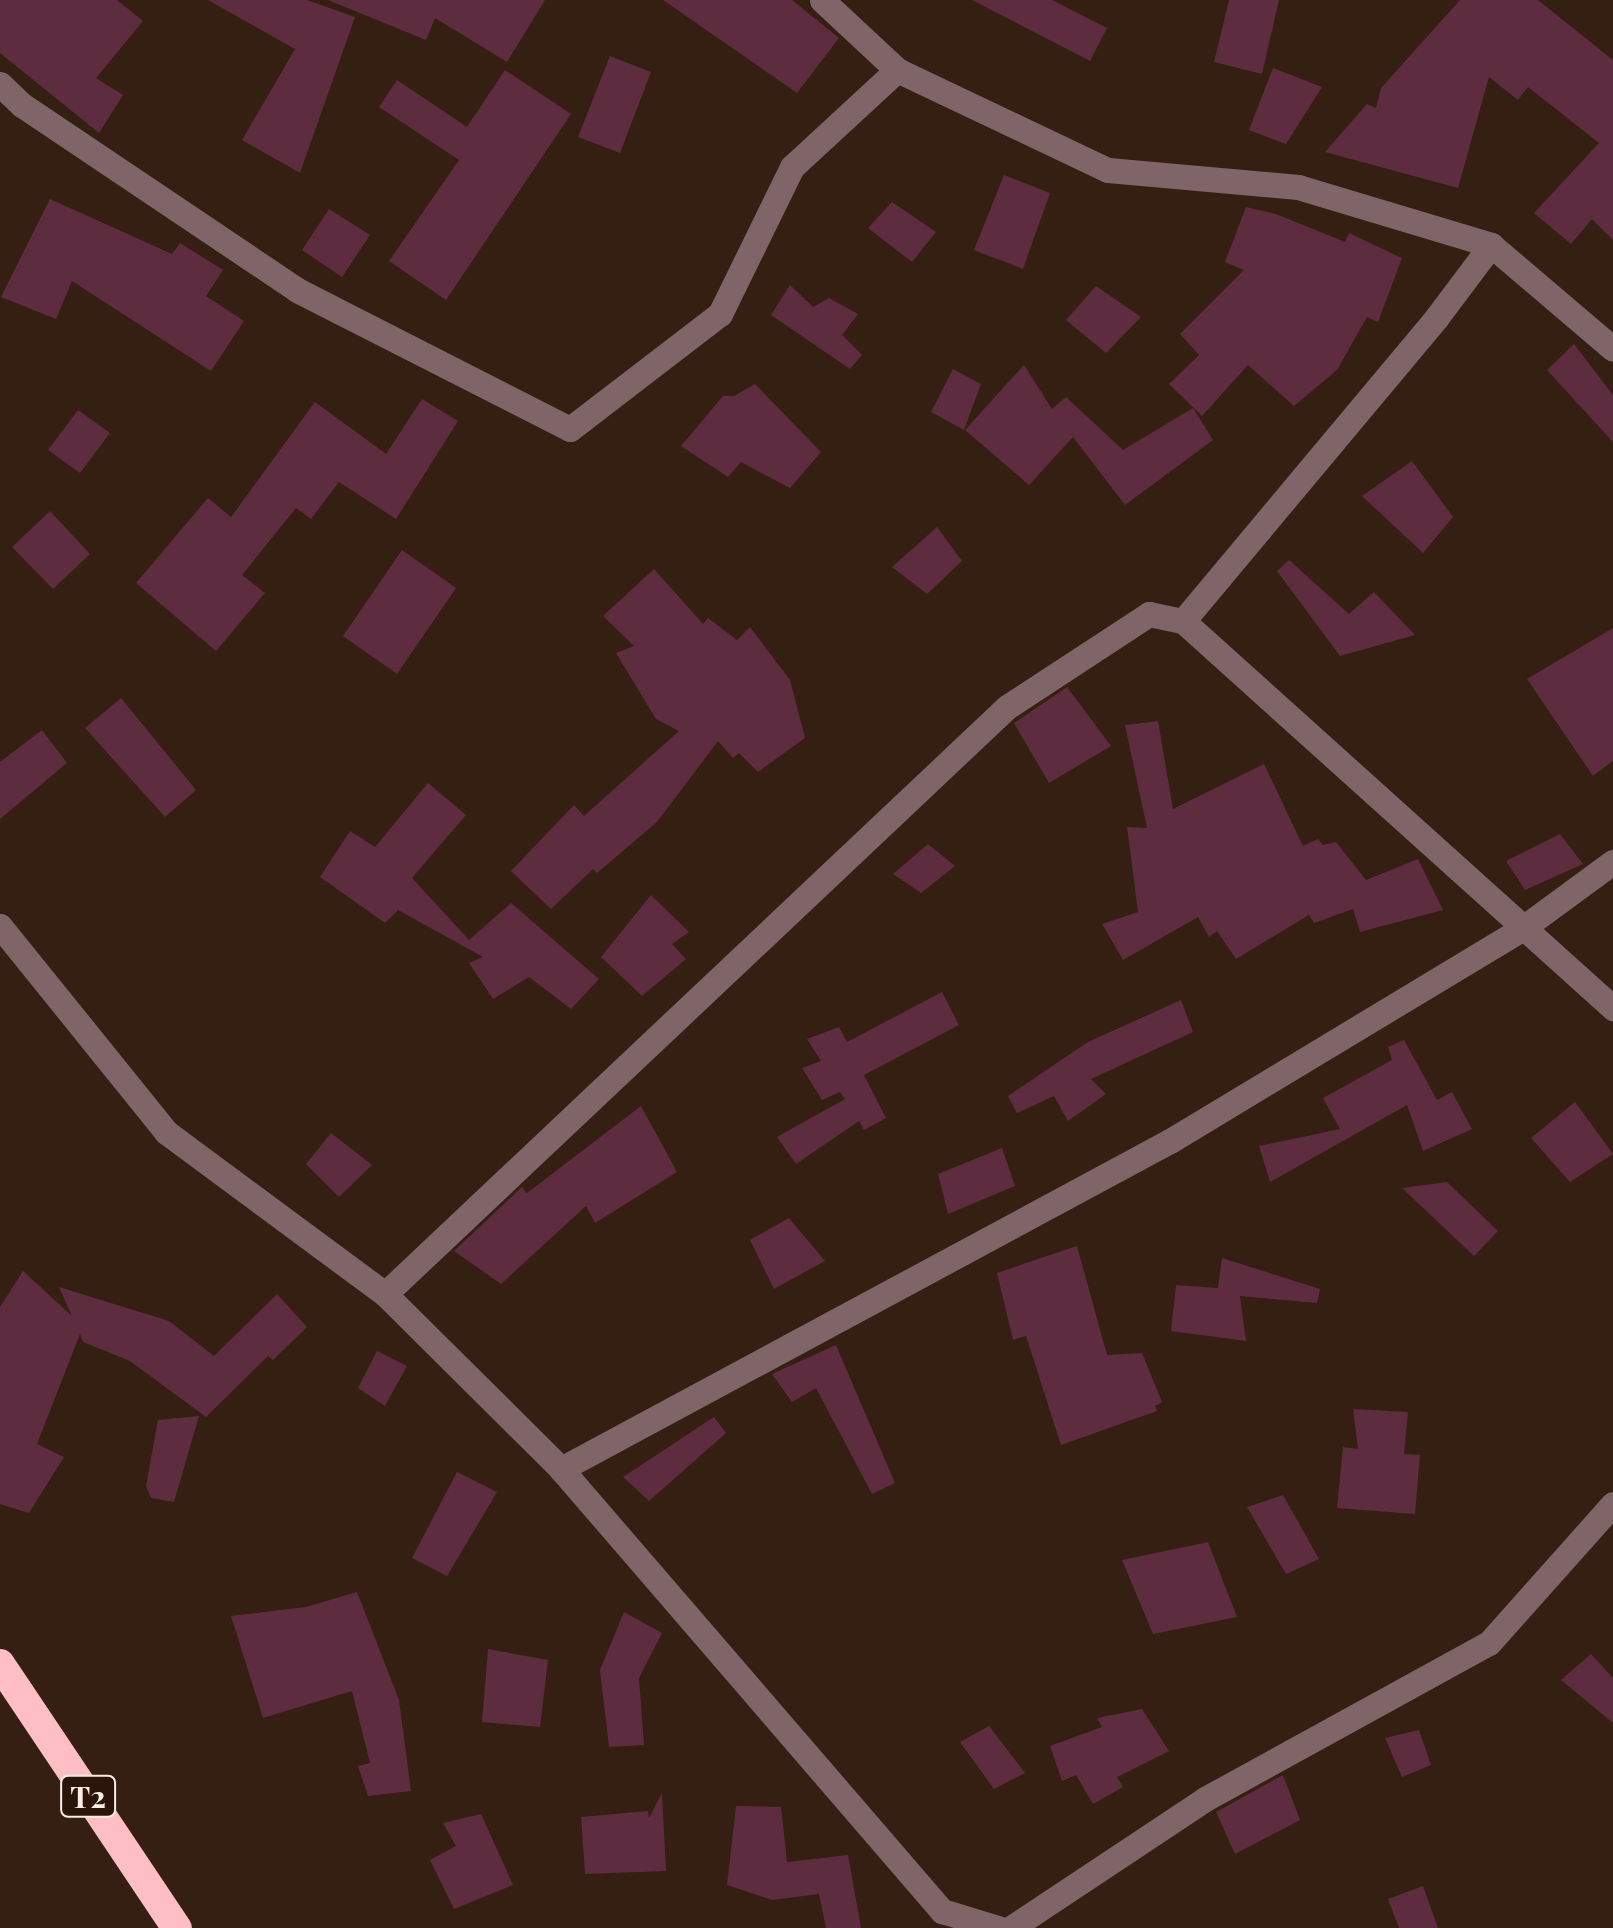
<!DOCTYPE html>
<style>
body{margin:0}
#map{position:relative;width:1613px;height:1928px;overflow:hidden;background:#351f12;font-family:"Playfair Display",serif}
div>[style]{position:absolute}
.building>*{inset:0;background:#5d2c3e}
.minor>*{height:25px;margin:-12.5px;padding:0 12.5px;transform-origin:12.5px;border-radius:12.5px;background:#7f6567}
.highway>*{height:30px;margin:-15px;padding:0 15px;transform-origin:15px;border-radius:15px;background:#ffbec3}
span{translate:-50% -50%;white-space:nowrap;text-align:center;line-height:1.15;-webkit-text-stroke:8px #2b1509;paint-order:stroke}
.shield-label span{padding:2px 8px;background:#2b1509;border:2px solid;border-radius:8px;-webkit-text-stroke-width:0}
.shield-label{font-size:30px;color:#fdede5;font-weight:700}
</style>
<div id="map">
<div class="building">
<div style="clip-path:polygon(0 0,117px 0,143px 21px,96px 78px,123px 95px,99px 133px,0 53px)"></div>
<div style="clip-path:polygon(208px 0,307px 0,355px 17px,300px 173px,242px 140px,295px 49px)"></div>
<div style="clip-path:polygon(328px 0,545px 0,507px 62px,435px 18px,426px 40px)"></div>
<div style="clip-path:polygon(663px 0,792px 0,839px 38px,797px 93px)"></div>
<div style="clip-path:polygon(972px 0,1052px 0,1107px 28px,1090px 61px)"></div>
<div style="clip-path:polygon(1229px 0,1279px 0,1262px 74px,1214px 62px)"></div>
<div style="clip-path:polygon(1460px 0,1538px 0,1613px 60px,1613px 240px,1592px 219px,1571px 244px,1534px 213px,1599px 143px,1528px 87px,1518px 100px,1489px 77px,1458px 188px,1325px 152px,1367px 104px,1376px 108px,1381px 88px)"></div>
<div style="clip-path:polygon(610px 56px,651px 72px,620px 153px,578px 137px)"></div>
<div style="clip-path:polygon(1273px 68px,1322px 87px,1286px 144px,1249px 130px)"></div>
<div style="clip-path:polygon(505px 70px,571px 114px,446px 300px,389px 261px,459px 160px,379px 107px,397px 80px,467px 127px)"></div>
<div style="clip-path:polygon(1004px 175px,1050px 193px,1023px 269px,974px 250px)"></div>
<div style="clip-path:polygon(50px 199px,172px 254px,180px 243px,223px 270px,206px 296px,244px 321px,211px 371px,72px 281px,56px 319px,1px 297px)"></div>
<div style="clip-path:polygon(892px 202px,936px 232px,912px 262px,868px 228px)"></div>
<div style="clip-path:polygon(1246px 207px,1276px 214px,1345px 242px,1349px 233px,1402px 258px,1378px 322px,1367px 317px,1337px 370px,1294px 406px,1248px 365px,1202px 416px,1169px 384px,1199px 355px,1180px 334px,1244px 270px,1225px 262px)"></div>
<div style="clip-path:polygon(329px 209px,370px 235px,342px 277px,302px 250px)"></div>
<div style="clip-path:polygon(790px 285px,813px 307px,829px 298px,858px 314px,842px 335px,862px 355px,850px 369px,771px 315px)"></div>
<div style="clip-path:polygon(1096px 286px,1141px 317px,1106px 353px,1066px 320px)"></div>
<div style="clip-path:polygon(1574px 344px,1613px 395px,1613px 442px,1547px 370px)"></div>
<div style="clip-path:polygon(1024px 365px,1052px 409px,1066px 397px,1123px 450px,1193px 408px,1213px 440px,1125px 505px,1073px 437px,1029px 485px,965px 430px)"></div>
<div style="clip-path:polygon(953px 369px,981px 384px,964px 430px,931px 412px)"></div>
<div style="clip-path:polygon(755px 384px,821px 452px,790px 488px,741px 462px,728px 477px,681px 446px,723px 396px,734px 396px)"></div>
<div style="clip-path:polygon(422px 399px,458px 421px,396px 519px,339px 482px,311px 519px,296px 508px,242px 575px,265px 593px,216px 651px,136px 583px,208px 498px,231px 517px,315px 402px,386px 454px)"></div>
<div style="clip-path:polygon(78px 410px,110px 433px,80px 473px,48px 450px)"></div>
<div style="clip-path:polygon(1412px 461px,1453px 517px,1423px 553px,1362px 496px)"></div>
<div style="clip-path:polygon(50px 511px,90px 554px,53px 589px,12px 547px)"></div>
<div style="clip-path:polygon(937px 527px,962px 561px,927px 594px,892px 567px)"></div>
<div style="clip-path:polygon(402px 550px,456px 588px,397px 674px,343px 636px)"></div>
<div style="clip-path:polygon(1289px 560px,1349px 614px,1374px 592px,1415px 635px,1340px 656px,1277px 571px)"></div>
<div style="clip-path:polygon(654px 569px,703px 624px,708px 618px,737px 640px,750px 627px,790px 680px,805px 738px,758px 772px,739px 753px,733px 758px,718px 741px,657px 822px,597px 873px,593px 869px,551px 909px,511px 871px,574px 805px,584px 816px,679px 731px,656px 719px,616px 653px,634px 646px,603px 616px)"></div>
<div style="clip-path:polygon(1613px 628px,1613px 761px,1593px 776px,1527px 679px)"></div>
<div style="clip-path:polygon(1067px 687px,1111px 746px,1049px 783px,1014px 723px)"></div>
<div style="clip-path:polygon(121px 698px,196px 790px,165px 817px,85px 728px)"></div>
<div style="clip-path:polygon(1158px 721px,1173px 809px,1264px 764px,1303px 846px,1318px 839px,1323px 845px,1336px 842px,1366px 880px,1418px 859px,1443px 910px,1360px 932px,1353px 909px,1314px 923px,1309px 915px,1236px 959px,1217px 931px,1209px 937px,1198px 917px,1123px 960px,1102px 924px,1138px 912px,1127px 827px,1147px 828px,1125px 725px)"></div>
<div style="clip-path:polygon(42px 730px,67px 763px,0 819px,0 762px)"></div>
<div style="clip-path:polygon(428px 783px,466px 815px,412px 878px,469px 940px,511px 903px,599px 979px,571px 1009px,529px 977px,493px 999px,469px 963px,483px 957px,398px 910px,385px 923px,320px 877px,350px 831px,375px 847px)"></div>
<div style="clip-path:polygon(1560px 834px,1583px 864px,1525px 890px,1506px 861px)"></div>
<div style="clip-path:polygon(928px 844px,955px 866px,921px 893px,893px 874px)"></div>
<div style="clip-path:polygon(651px 895px,689px 932px,672px 944px,686px 959px,642px 996px,601px 957px)"></div>
<div style="clip-path:polygon(942px 992px,959px 1025px,864px 1075px,886px 1118px,864px 1130px,859px 1121px,796px 1164px,777px 1137px,845px 1099px,840px 1092px,822px 1100px,802px 1068px,821px 1061px,807px 1039px,839px 1027px,847px 1042px)"></div>
<div style="clip-path:polygon(1181px 1000px,1193px 1032px,1091px 1079px,1106px 1094px,1068px 1121px,1054px 1096px,1017px 1113px,1008px 1096px,1088px 1042px)"></div>
<div style="clip-path:polygon(1404px 1040px,1437px 1100px,1452px 1092px,1472px 1129px,1423px 1151px,1407px 1105px,1270px 1182px,1259px 1146px,1340px 1129px,1323px 1098px,1392px 1060px,1388px 1047px)"></div>
<div style="clip-path:polygon(1575px 1102px,1613px 1154px,1570px 1182px,1531px 1138px)"></div>
<div style="clip-path:polygon(641px 1106px,677px 1172px,595px 1223px,586px 1206px,501px 1284px,454px 1251px,522px 1187px,527px 1193px)"></div>
<div style="clip-path:polygon(331px 1133px,372px 1165px,339px 1197px,306px 1164px)"></div>
<div style="clip-path:polygon(1002px 1148px,1015px 1186px,948px 1214px,938px 1174px)"></div>
<div style="clip-path:polygon(1447px 1182px,1498px 1231px,1474px 1256px,1402px 1188px)"></div>
<div style="clip-path:polygon(789px 1218px,825px 1261px,774px 1289px,750px 1240px)"></div>
<div style="clip-path:polygon(1077px 1246px,1107px 1355px,1142px 1353px,1162px 1402px,1155px 1406px,1157px 1411px,1061px 1445px,1026px 1336px,1013px 1340px,997px 1273px)"></div>
<div style="clip-path:polygon(1222px 1258px,1320px 1289px,1317px 1303px,1240px 1296px,1246px 1341px,1171px 1331px,1176px 1285px,1218px 1288px)"></div>
<div style="clip-path:polygon(23px 1271px,72px 1316px,59px 1287px,169px 1321px,214px 1356px,277px 1294px,307px 1327px,273px 1360px,268px 1356px,206px 1417px,130px 1361px,83px 1342px,80px 1334px,37px 1444px,64px 1457px,29px 1513px,0 1504px,0 1307px)"></div>
<div style="clip-path:polygon(836px 1345px,895px 1483px,872px 1494px,816px 1388px,792px 1402px,772px 1374px)"></div>
<div style="clip-path:polygon(377px 1351px,407px 1366px,385px 1406px,358px 1388px)"></div>
<div style="clip-path:polygon(1353px 1409px,1408px 1412px,1404px 1454px,1420px 1455px,1415px 1514px,1337px 1508px,1343px 1447px,1358px 1449px)"></div>
<div style="clip-path:polygon(199px 1416px,174px 1502px,151px 1498px,146px 1486px,158px 1420px)"></div>
<div style="clip-path:polygon(714px 1417px,726px 1433px,649px 1501px,623px 1477px)"></div>
<div style="clip-path:polygon(457px 1472px,497px 1492px,447px 1576px,412px 1558px)"></div>
<div style="clip-path:polygon(1283px 1495px,1319px 1559px,1286px 1574px,1247px 1507px)"></div>
<div style="clip-path:polygon(1208px 1542px,1237px 1617px,1153px 1634px,1122px 1560px)"></div>
<div style="clip-path:polygon(357px 1592px,399px 1700px,411px 1791px,368px 1796px,358px 1766px,370px 1763px,352px 1691px,263px 1718px,231px 1616px,306px 1607px)"></div>
<div style="clip-path:polygon(624px 1612px,662px 1633px,639px 1678px,644px 1745px,609px 1747px,600px 1670px)"></div>
<div style="clip-path:polygon(488px 1649px,548px 1660px,540px 1727px,482px 1722px)"></div>
<div style="clip-path:polygon(1591px 1654px,1613px 1678px,1613px 1723px,1561px 1680px)"></div>
<div style="clip-path:polygon(1142px 1709px,1169px 1751px,1117px 1777px,1123px 1787px,1093px 1804px,1076px 1775px,1062px 1781px,1050px 1746px,1102px 1727px,1097px 1718px)"></div>
<div style="clip-path:polygon(989px 1726px,1025px 1773px,994px 1789px,960px 1742px)"></div>
<div style="clip-path:polygon(1419px 1730px,1431px 1765px,1402px 1777px,1385px 1738px)"></div>
<div style="clip-path:polygon(1283px 1775px,1300px 1820px,1235px 1854px,1216px 1812px)"></div>
<div style="clip-path:polygon(662px 1793px,666px 1871px,585px 1874px,581px 1817px,648px 1811px,649px 1818px)"></div>
<div style="clip-path:polygon(736px 1806px,781px 1807px,787px 1862px,848px 1855px,861px 1928px,826px 1928px,819px 1894px,772px 1900px,727px 1885px)"></div>
<div style="clip-path:polygon(481px 1814px,513px 1885px,454px 1909px,430px 1860px,456px 1846px,443px 1823px)"></div>
<div style="clip-path:polygon(1423px 1886px,1438px 1928px,1399px 1928px,1388px 1899px)"></div>
</div>
<div class="minor">
<div style="left:822px;top:0;width:103px;rotate:43deg"></div>
<div style="left:897px;top:70px;width:233px;rotate:25.4deg"></div>
<div style="left:1108px;top:170px;width:191px;rotate:5.1deg"></div>
<div style="left:1298px;top:187px;width:202px;rotate:16.7deg"></div>
<div style="left:1491px;top:245px;width:160px;rotate:40.4deg"></div>
<div style="left:0;top:84px;width:30px;rotate:44deg"></div>
<div style="left:22px;top:105px;width:331px;rotate:33.9deg"></div>
<div style="left:297px;top:290px;width:306px;rotate:27deg"></div>
<div style="left:570px;top:429px;width:189px;rotate:-37.5deg"></div>
<div style="left:720px;top:314px;width:164px;rotate:-63.9deg"></div>
<div style="left:792px;top:167px;width:143px;rotate:-42.7deg"></div>
<div style="left:1183px;top:621px;width:396px;rotate:-50.1deg"></div>
<div style="left:1437px;top:317px;width:90px;rotate:-53.1deg"></div>
<div style="left:0;top:926px;width:265px;rotate:51.1deg"></div>
<div style="left:166px;top:1132px;width:272px;rotate:36.5deg"></div>
<div style="left:385px;top:1294px;width:248px;rotate:44.8deg"></div>
<div style="left:561px;top:1469px;width:584px;rotate:49.24deg"></div>
<div style="left:942px;top:1911px;width:59px;rotate:16.9deg"></div>
<div style="left:385px;top:1294px;width:855px;rotate:-43.34deg"></div>
<div style="left:1007px;top:707px;width:170px;rotate:-33.2deg"></div>
<div style="left:1149px;top:614px;width:35px;rotate:12deg"></div>
<div style="left:1183px;top:621px;width:579px;rotate:41.99deg"></div>
<div style="left:561px;top:1469px;width:692px;rotate:-28.31deg"></div>
<div style="left:1170px;top:1141px;width:412px;rotate:-31.1deg"></div>
<div style="left:1523px;top:928px;width:112px;rotate:-36.3deg"></div>
<div style="left:1011px;top:1928px;width:233px;rotate:-33.6deg"></div>
<div style="left:1205px;top:1799px;width:324px;rotate:-28.8deg"></div>
<div style="left:1489px;top:1643px;width:186px;rotate:-48.3deg"></div>
</div>
<div class="highway">
<div style="left:0;top:1664px;width:318px;rotate:56.2deg"></div>
</div>
<div class="shield-label">
<span style="left:88px;top:1796px">T2</span>
</div>
</div>
